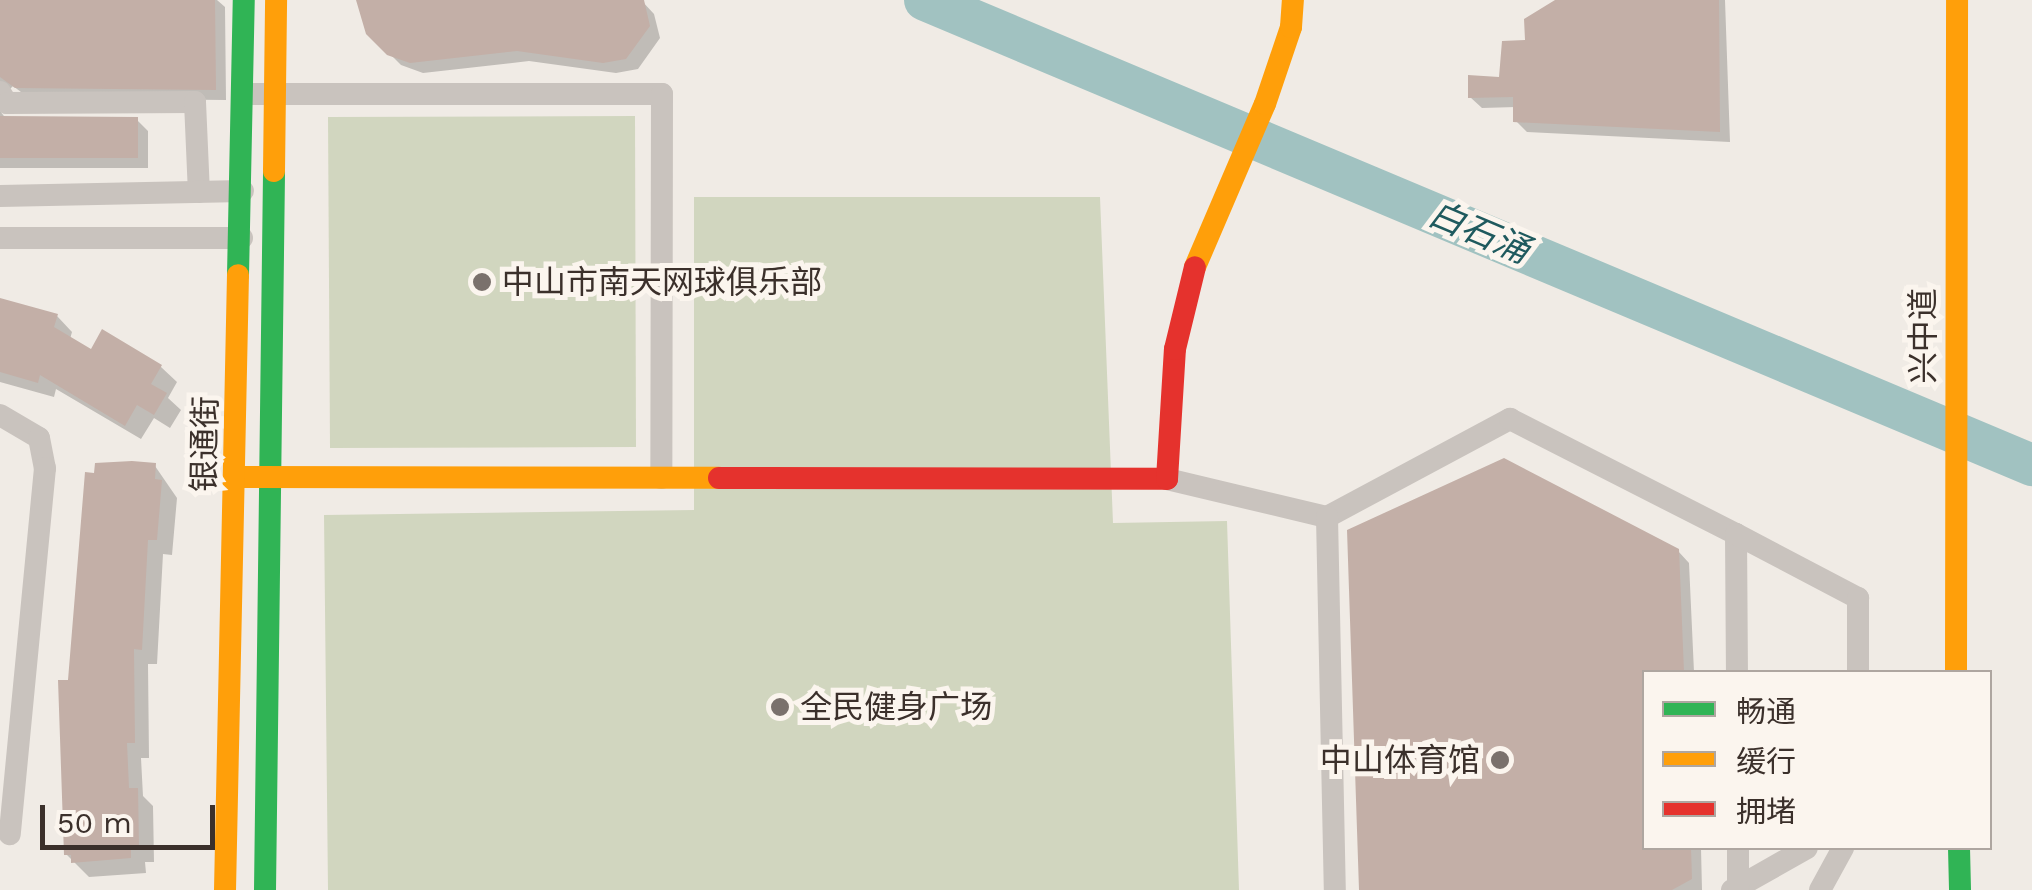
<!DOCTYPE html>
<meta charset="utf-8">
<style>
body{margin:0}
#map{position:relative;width:2032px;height:890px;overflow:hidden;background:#f0ebe5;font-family:"Work Sans","Noto Sans SC",sans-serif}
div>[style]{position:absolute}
.green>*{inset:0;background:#d1d6bf}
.shadow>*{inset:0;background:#0003}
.river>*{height:42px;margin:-21px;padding:0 21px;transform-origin:21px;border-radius:21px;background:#a1c2c1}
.building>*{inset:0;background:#c3afa7}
.street>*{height:22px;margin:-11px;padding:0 11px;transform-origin:11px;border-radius:11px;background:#c9c3be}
.fast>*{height:22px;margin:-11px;padding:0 11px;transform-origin:11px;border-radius:11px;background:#30b455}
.slow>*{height:22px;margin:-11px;padding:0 11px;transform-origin:11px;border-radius:11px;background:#ff9f0a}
.jam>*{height:22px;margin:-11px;padding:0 11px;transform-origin:11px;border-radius:11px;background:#e5322d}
.dots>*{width:28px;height:28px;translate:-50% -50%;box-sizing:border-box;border:5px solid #fbf5ee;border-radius:50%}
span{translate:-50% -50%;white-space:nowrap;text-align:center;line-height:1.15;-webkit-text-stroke:10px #fbf5ee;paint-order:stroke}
.poi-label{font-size:32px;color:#3b302b}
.left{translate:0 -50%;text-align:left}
.right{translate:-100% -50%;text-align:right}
.street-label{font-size:32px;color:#3b302b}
.water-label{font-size:35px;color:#1f5a5e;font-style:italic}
.legend{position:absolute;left:1642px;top:670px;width:350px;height:180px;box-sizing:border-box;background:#fbf5ee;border:2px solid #aea6a0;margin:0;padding:12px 18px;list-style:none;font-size:30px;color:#3b302b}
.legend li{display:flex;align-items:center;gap:20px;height:50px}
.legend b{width:50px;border:2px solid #aea6a0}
.scale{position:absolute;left:40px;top:805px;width:175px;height:45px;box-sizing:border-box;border:5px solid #3b302b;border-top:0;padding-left:12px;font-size:30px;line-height:35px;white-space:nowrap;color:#3b302b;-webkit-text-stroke:8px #fbf5ee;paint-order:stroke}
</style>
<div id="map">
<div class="green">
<div style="clip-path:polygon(635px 116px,636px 447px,330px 448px,328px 117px)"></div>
<div style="clip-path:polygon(694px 197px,1100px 197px,1113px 523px,1227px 521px,1239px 890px,328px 890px,324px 515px,694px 510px)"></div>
</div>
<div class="shadow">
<div style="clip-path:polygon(0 0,217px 0,225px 7px,226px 100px,29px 98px,13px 86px,0 99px)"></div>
<div style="clip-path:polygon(359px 0,641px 0,654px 14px,660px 38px,638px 69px,616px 73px,529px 61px,423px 73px,401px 65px,368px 32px)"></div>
<div style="clip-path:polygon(1560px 0,1725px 0,1730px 142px,1527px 132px,1516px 121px,1516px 107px,1482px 108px,1470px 97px,1501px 79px)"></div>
<div style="clip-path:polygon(0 111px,7px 120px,137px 120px,148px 131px,148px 168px,0 168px)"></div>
<div style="clip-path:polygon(0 301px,57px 316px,72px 332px,70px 339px,91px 352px,161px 367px,177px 382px,168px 398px,181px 410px,170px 428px,154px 418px,141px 439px,56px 389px,54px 397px,0 382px)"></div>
<div style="clip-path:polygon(155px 466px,177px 498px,172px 555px,163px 554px,157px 664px,148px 664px,149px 758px,141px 758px,143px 796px,153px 806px,154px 862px,145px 862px,146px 873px,89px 877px,66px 854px,70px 683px)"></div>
<div style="clip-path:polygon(1678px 551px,1689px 563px,1694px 672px,1644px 672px,1644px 848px,1701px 848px,1702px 890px,1362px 890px)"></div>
</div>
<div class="river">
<div style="left:925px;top:0;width:1201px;rotate:22.79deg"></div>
</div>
<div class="building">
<div style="clip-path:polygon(0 0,215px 0,216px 90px,15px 88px,0 77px)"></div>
<div style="clip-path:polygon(356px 0,644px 0,650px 26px,626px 59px,603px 63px,517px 51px,410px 63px,387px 55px,366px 34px)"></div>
<div style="clip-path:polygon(1555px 0,1719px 0,1720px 132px,1513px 122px,1513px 97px,1468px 98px,1468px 75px,1499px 77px,1502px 41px,1525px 40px,1524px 19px)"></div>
<div style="clip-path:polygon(0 116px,138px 117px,138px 158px,0 158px)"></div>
<div style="clip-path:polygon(0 298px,58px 314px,54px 327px,91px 349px,102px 329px,162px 365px,151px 384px,167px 393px,154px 415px,137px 405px,125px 426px,40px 375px,38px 383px,0 372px)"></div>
<div style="clip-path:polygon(1504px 458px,1679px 549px,1684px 672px,1644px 672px,1644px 848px,1691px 848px,1692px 879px,1672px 890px,1359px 890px,1347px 530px)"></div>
<div style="clip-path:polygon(132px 461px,156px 463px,155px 479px,162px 480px,157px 540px,148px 540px,142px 650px,134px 649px,135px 743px,127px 743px,129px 788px,138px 788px,139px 847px,131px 847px,131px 858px,71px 863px,71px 855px,64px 855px,58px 680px,68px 680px,85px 472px,94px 473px,95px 463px)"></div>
</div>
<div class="street">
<div style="left:0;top:92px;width:13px;rotate:58deg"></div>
<div style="left:7px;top:103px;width:188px;rotate:-0.3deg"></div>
<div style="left:195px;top:102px;width:90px;rotate:87.5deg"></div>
<div style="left:244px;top:94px;width:418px"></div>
<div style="left:662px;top:94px;width:384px;rotate:90.1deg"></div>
<div style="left:0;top:196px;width:243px;rotate:-1.2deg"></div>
<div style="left:0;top:238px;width:242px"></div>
<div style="left:0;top:415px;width:45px;rotate:30.5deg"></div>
<div style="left:39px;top:438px;width:31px;rotate:79deg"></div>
<div style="left:45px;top:468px;width:368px;rotate:95.5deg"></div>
<div style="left:1167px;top:479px;width:164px;rotate:13.4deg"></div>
<div style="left:1327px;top:517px;width:208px;rotate:-28.2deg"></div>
<div style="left:1510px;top:419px;width:254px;rotate:27deg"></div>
<div style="left:1736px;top:534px;width:138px;rotate:89.6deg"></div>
<div style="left:1327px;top:517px;width:373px;rotate:88.8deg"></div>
<div style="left:1736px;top:534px;width:138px;rotate:27.7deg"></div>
<div style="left:1858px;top:598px;width:74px;rotate:90deg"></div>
<div style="left:1738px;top:887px;width:79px;rotate:-29.5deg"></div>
<div style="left:1732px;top:890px;width:7px;rotate:-27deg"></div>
<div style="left:1738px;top:887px;width:39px;rotate:-90deg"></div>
<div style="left:1820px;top:890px;width:48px;rotate:-61.3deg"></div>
</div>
<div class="fast">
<div style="left:238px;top:275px;width:275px;rotate:-88.8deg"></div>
<div style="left:1959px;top:848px;width:42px;rotate:88.6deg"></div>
<div style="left:265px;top:890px;width:719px;rotate:-89.28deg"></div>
</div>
<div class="slow">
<div style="left:274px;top:171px;width:171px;rotate:-89.3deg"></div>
<div style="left:1195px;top:267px;width:177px;rotate:-66.8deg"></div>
<div style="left:1265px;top:104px;width:81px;rotate:-71.3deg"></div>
<div style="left:1291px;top:27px;width:27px;rotate:-86deg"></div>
<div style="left:237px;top:477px;width:482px;rotate:0.1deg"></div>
<div style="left:1956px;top:672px;width:672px;rotate:-89.91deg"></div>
<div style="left:225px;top:890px;width:615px;rotate:-88.79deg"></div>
</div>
<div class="jam">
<div style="left:719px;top:478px;width:448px;rotate:0.1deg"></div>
<div style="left:1167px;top:479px;width:130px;rotate:-86.5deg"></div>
<div style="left:1175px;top:349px;width:84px;rotate:-76.3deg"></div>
</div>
<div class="dots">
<div style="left:482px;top:282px;background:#7a716c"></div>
<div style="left:780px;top:707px;background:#7a716c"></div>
<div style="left:1500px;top:760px;background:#7a716c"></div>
</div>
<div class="poi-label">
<span class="left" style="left:502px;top:282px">中山市南天网球俱乐部</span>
<span class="left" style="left:800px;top:707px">全民健身广场</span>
<span class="right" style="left:1480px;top:760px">中山体育馆</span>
</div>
<div class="street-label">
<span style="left:1923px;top:336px;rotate:-90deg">兴中道</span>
<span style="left:205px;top:444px;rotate:-89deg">银通街</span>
</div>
<div class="water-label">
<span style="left:1479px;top:232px;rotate:23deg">白石涌</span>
</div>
<ul class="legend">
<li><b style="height:12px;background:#30b455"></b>畅通</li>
<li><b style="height:12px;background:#ff9f0a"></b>缓行</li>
<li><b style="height:12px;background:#e5322d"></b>拥堵</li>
</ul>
<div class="scale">50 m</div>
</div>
